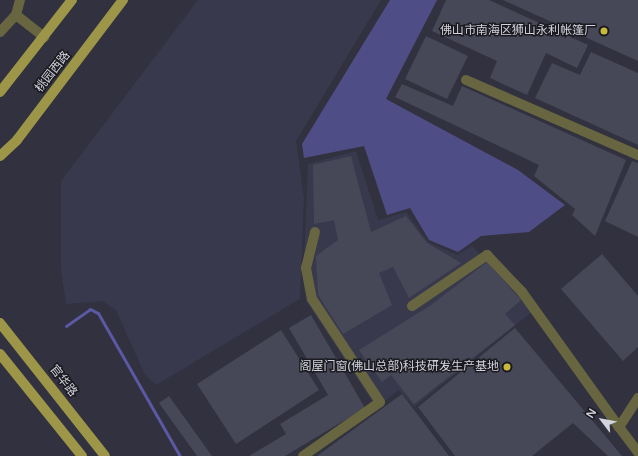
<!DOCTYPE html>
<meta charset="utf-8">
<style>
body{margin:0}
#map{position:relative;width:638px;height:456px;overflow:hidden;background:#31313f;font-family:"Varela Round","Noto Sans SC",sans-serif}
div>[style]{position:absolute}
.built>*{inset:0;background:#38394d}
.green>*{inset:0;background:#4f4d85}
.stream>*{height:3px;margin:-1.5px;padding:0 1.5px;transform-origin:1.5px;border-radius:1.5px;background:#5c59a4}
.building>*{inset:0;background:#474857}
.minor>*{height:10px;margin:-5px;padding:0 5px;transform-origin:5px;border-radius:5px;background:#686541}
.major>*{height:10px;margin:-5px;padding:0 5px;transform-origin:5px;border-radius:5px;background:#9d9648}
.dots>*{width:11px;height:11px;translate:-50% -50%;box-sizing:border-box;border:2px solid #1a1a20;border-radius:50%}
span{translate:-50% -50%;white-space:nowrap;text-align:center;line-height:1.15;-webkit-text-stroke:3px #1a1a20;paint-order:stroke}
.poi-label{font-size:12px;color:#d2d3dc}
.right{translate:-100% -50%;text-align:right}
.street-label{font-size:12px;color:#d2d3dc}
.north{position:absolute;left:582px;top:400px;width:40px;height:40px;-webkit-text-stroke:3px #1a1a20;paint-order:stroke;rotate:302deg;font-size:11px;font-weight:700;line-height:16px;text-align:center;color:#d2d3dc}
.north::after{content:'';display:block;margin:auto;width:14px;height:18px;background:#d2d3dc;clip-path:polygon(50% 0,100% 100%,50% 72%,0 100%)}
</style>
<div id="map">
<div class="built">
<div style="clip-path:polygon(198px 0,381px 0,296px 141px,304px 198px,300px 299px,156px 385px,144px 373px,116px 310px,102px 301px,66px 304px,61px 268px,61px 181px)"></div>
<div style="clip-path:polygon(356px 151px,378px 220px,406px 212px,428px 242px,457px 255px,472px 246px,534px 310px,414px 407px,399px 390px,376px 407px,306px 301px,303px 280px,308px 164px)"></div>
</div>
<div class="green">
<div style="clip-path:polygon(390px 0,437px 0,386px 99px,518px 170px,565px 205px,529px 232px,481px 236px,458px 252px,429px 240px,410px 208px,387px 215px,364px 146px,304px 158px,302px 144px)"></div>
</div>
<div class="stream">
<div style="left:66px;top:326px;width:29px;rotate:-35deg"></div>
<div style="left:90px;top:309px;width:9px;rotate:27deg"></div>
<div style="left:98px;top:313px;width:165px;rotate:60.2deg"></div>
</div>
<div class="building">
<div style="clip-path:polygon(446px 0,489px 0,588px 45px,577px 68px,546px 53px,527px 95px,490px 78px,497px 61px,432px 31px)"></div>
<div style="clip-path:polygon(503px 0,638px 0,638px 61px)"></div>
<div style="clip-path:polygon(426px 36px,468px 56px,447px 99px,405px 79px)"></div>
<div style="clip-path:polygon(591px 52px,638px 73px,638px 145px,535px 98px,552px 63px,580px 75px)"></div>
<div style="clip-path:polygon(402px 84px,453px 106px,462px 86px,626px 160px,595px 236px,572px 215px,575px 209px,534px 176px,539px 165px,395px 97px)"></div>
<div style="clip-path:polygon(351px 156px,371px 232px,406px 216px,427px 243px,461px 263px,409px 298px,393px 267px,379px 273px,392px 305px,343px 334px,318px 295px,316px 256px,338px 240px,334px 220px,314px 224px,313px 165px)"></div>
<div style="clip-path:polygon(632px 161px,638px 163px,638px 237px,605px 221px)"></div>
<div style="clip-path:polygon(602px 254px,638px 296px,638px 347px,623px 361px,561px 289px)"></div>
<div style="clip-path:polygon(487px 262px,521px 300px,505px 314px,515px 325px,414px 404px,391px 375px,382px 382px,359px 350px,431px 305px)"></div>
<div style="clip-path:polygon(311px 315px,365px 408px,285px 456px,249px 456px,286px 434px,280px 424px,328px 395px,289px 328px)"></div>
<div style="clip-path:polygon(515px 328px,622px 456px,608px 456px,573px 423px,532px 456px,455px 456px,418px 407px)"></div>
<div style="clip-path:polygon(281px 330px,319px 390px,236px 444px,197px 384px)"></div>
<div style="clip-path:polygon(402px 394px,449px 456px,317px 456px)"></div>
<div style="clip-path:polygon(169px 396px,212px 456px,197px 456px,159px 403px)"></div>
</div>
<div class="minor">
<div style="left:16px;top:15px;width:36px;rotate:38deg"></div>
<div style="left:0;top:32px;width:23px;rotate:-47deg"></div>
<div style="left:16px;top:15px;width:16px;rotate:-75deg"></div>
<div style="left:466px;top:80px;width:188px;rotate:23.6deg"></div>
<div style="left:412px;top:306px;width:91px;rotate:-34.2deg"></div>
<div style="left:487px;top:255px;width:51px;rotate:46.6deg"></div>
<div style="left:522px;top:292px;width:166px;rotate:54.3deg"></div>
<div style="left:638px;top:398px;width:35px;rotate:123deg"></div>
<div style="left:619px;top:427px;width:31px;rotate:53deg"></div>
<div style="left:303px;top:456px;width:94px;rotate:-35deg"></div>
<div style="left:380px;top:402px;width:123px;rotate:-123.4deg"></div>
<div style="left:312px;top:299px;width:32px;rotate:-101deg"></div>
<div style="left:306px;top:268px;width:37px;rotate:-76deg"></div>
</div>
<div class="major">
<div style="left:0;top:92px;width:117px;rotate:-52deg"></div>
<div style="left:0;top:156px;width:23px;rotate:-43deg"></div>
<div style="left:17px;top:140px;width:176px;rotate:-52.9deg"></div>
<div style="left:0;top:323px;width:169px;rotate:51.7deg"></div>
<div style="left:0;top:354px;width:131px;rotate:51.2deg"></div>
</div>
<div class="dots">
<div style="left:604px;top:31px;background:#c8bb3b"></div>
<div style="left:507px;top:367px;background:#c8bb3b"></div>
</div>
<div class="poi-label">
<span class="right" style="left:596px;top:31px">佛山市南海区狮山永利帐篷厂</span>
<span class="right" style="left:499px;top:367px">阁屋门窗(佛山总部)科技研发生产基地</span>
</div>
<div class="street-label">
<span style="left:53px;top:72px;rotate:-52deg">桃园西路</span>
<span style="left:63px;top:381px;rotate:52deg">官华路</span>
</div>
<div class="north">N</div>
</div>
